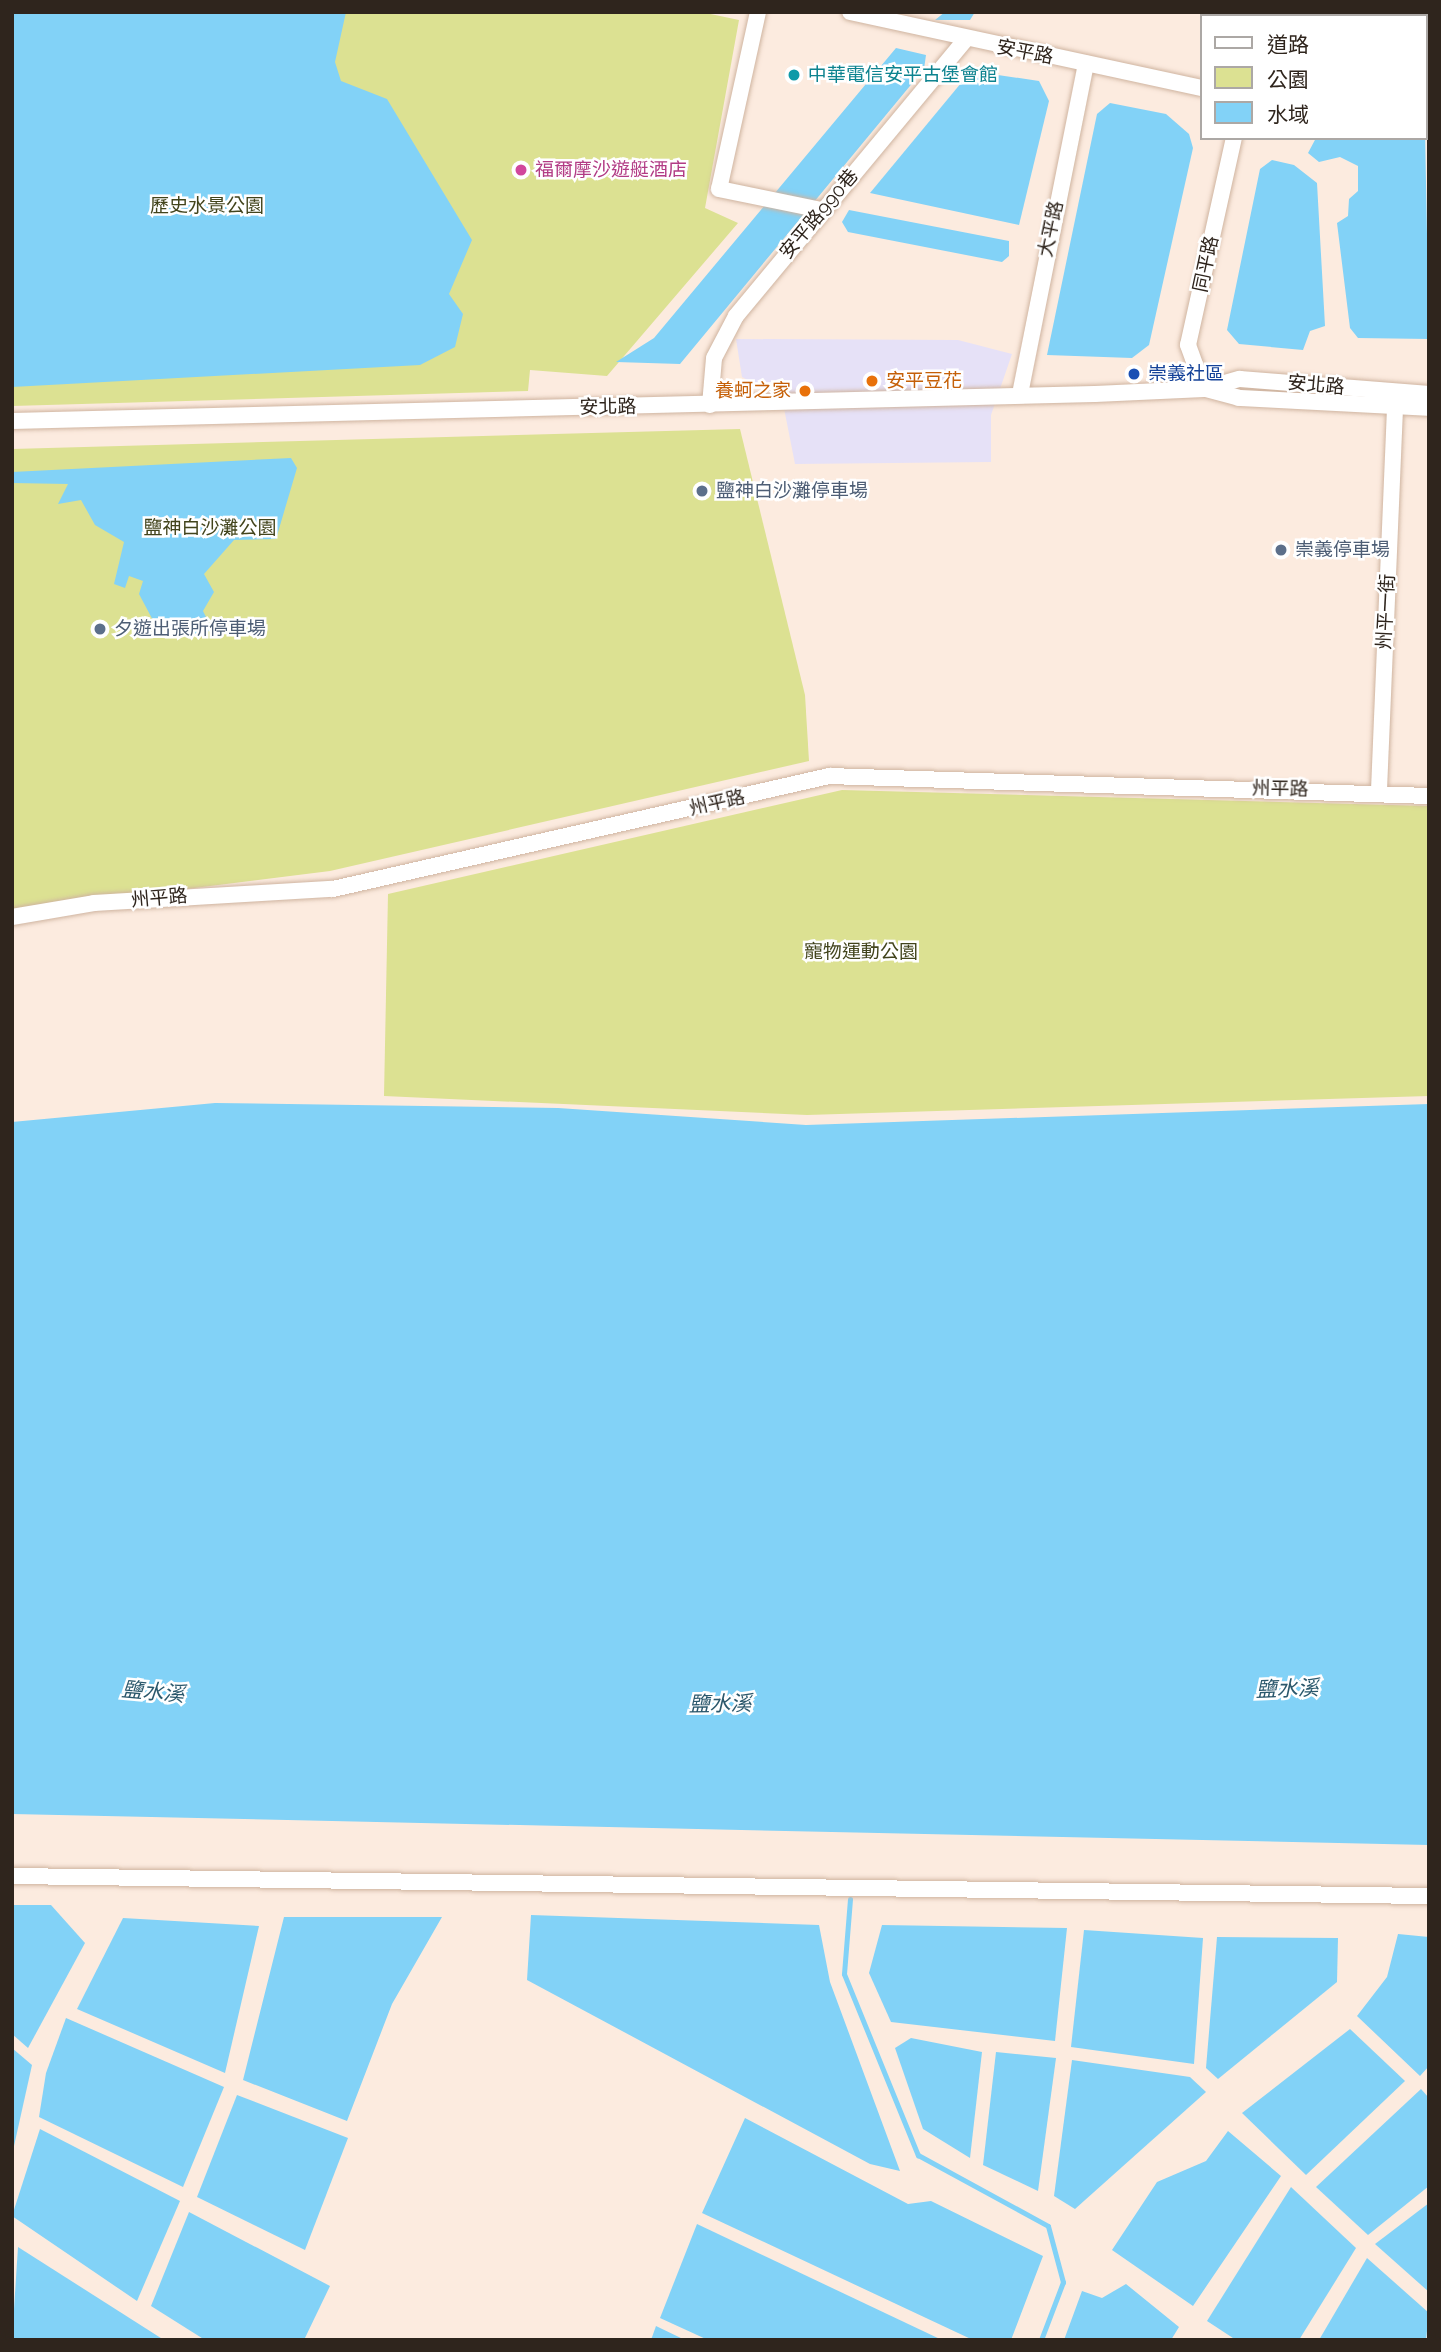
<!DOCTYPE html>
<meta charset="utf-8">
<style>
body{margin:0}
#map{position:relative;width:1441px;height:2352px;overflow:hidden;background:#fcebdf;font-family:Raleway,"Noto Sans TC",sans-serif}
div>[style]{position:absolute}
.commercial>*{inset:0;background:#e6e1f7}
.green>*{inset:0;background:#dce192}
.water>*{inset:0;background:#82d2f7}
.stream>*{height:5px;margin:-2.5px;padding:0 2.5px;transform-origin:2.5px;border-radius:2.5px;background:#82d2f7}
.roads{filter:drop-shadow(0 0 2px #cfb4a0) drop-shadow(0 0 2px #cfb4a0)}
.minor>*{height:16px;margin:-8px;padding:0 8px;transform-origin:8px;border-radius:8px;background:#fff}
.dots>*{width:19px;height:19px;translate:-50% -50%;box-sizing:border-box;border:4px solid #fff;border-radius:50%}
span{translate:-50% -50%;white-space:nowrap;text-align:center;line-height:1.15;-webkit-text-stroke:5px #fff;paint-order:stroke}
.street-label{font-size:19px;color:#2f251d}
.culture-label{font-size:19px;color:#0d838f}
.left{translate:0 -50%;text-align:left}
.hotel-label{font-size:19px;color:#b23c85}
.park-label{font-size:19px;color:#42441c}
.transit-label{font-size:19px;color:#164399}
.food-label{font-size:19px;color:#c56008}
.right{translate:-100% -50%;text-align:right}
.service-label{font-size:19px;color:#4e5e75}
.water-label{font-size:21px;color:#2b586c;font-style:italic}
.frame{position:absolute;inset:0;border:14px solid #2f251d;pointer-events:none}
.legend{position:absolute;left:1200px;top:14px;width:228px;height:126px;box-sizing:border-box;background:#fff;border:2px solid #aca8a5;margin:0;padding:9px 12px;list-style:none;font-size:21px;color:#2f251d}
.legend li{display:flex;align-items:center;gap:14px;height:35px}
.legend b{width:35px;border:2px solid #aca8a5}
</style>
<div id="map">
<div class="commercial">
<div style="clip-path:polygon(736px 339px,958px 340px,1012px 354px,991px 415px,991px 462px,795px 464px,780px 388px,764px 389px,742px 377px)"></div>
</div>
<div class="green">
<div style="clip-path:polygon(12px 12px,701px 12px,739px 20px,705px 208px,738px 223px,607px 376px,530px 370px,528px 391px,12px 406px)"></div>
<div style="clip-path:polygon(740px 429px,805px 695px,809px 761px,330px 871px,12px 911px,12px 449px)"></div>
<div style="clip-path:polygon(842px 790px,1429px 806px,1429px 1096px,807px 1115px,384px 1096px,388px 894px)"></div>
</div>
<div class="water">
<div style="clip-path:polygon(12px 12px,346px 12px,335px 62px,341px 81px,387px 99px,472px 240px,449px 294px,463px 314px,455px 347px,420px 365px,12px 387px)"></div>
<div style="clip-path:polygon(945px 12px,975px 12px,970px 20px,935px 20px)"></div>
<div style="clip-path:polygon(1276px 12px,1360px 12px,1275px 16px)"></div>
<div style="clip-path:polygon(896px 48px,926px 55px,924px 69px,680px 364px,616px 362px,654px 338px)"></div>
<div style="clip-path:polygon(971px 71px,1039px 81px,1049px 101px,1019px 225px,870px 193px)"></div>
<div style="clip-path:polygon(1110px 103px,1166px 114px,1189px 134px,1193px 148px,1149px 345px,1132px 358px,1047px 355px,1097px 114px)"></div>
<div style="clip-path:polygon(1425px 130px,1429px 339px,1358px 338px,1350px 328px,1337px 223px,1348px 216px,1349px 199px,1358px 191px,1358px 166px,1340px 157px,1319px 162px,1308px 153px,1316px 138px,1425px 138px)"></div>
<div style="clip-path:polygon(1272px 160px,1294px 165px,1317px 183px,1325px 326px,1310px 331px,1303px 350px,1239px 344px,1227px 330px,1260px 169px)"></div>
<div style="clip-path:polygon(849px 210px,1009px 241px,1009px 256px,1002px 262px,848px 232px,842px 222px)"></div>
<div style="clip-path:polygon(291px 458px,297px 468px,276px 539px,234px 540px,204px 574px,214px 592px,203px 611px,212px 629px,202px 635px,156px 626px,139px 594px,143px 581px,129px 576px,125px 588px,114px 584px,124px 542px,95px 525px,81px 500px,58px 504px,68px 484px,12px 483px,12px 472px)"></div>
<div style="clip-path:polygon(215px 1103px,558px 1108px,806px 1125px,1429px 1104px,1429px 1845px,12px 1814px,12px 1122px)"></div>
<div style="clip-path:polygon(12px 1905px,51px 1905px,85px 1943px,28px 2048px,12px 2034px)"></div>
<div style="clip-path:polygon(531px 1915px,819px 1925px,830px 1982px,900px 2171px,870px 2164px,527px 1980px)"></div>
<div style="clip-path:polygon(284px 1917px,442px 1917px,392px 2004px,347px 2121px,243px 2080px)"></div>
<div style="clip-path:polygon(123px 1918px,259px 1926px,225px 2073px,77px 2009px)"></div>
<div style="clip-path:polygon(882px 1925px,1067px 1928px,1055px 2041px,891px 2022px,869px 1973px)"></div>
<div style="clip-path:polygon(1084px 1930px,1203px 1938px,1194px 2064px,1071px 2047px)"></div>
<div style="clip-path:polygon(1398px 1934px,1429px 1937px,1429px 2066px,1420px 2076px,1357px 2016px,1387px 1977px)"></div>
<div style="clip-path:polygon(1217px 1937px,1338px 1938px,1337px 1982px,1218px 2079px,1206px 2068px)"></div>
<div style="clip-path:polygon(66px 2018px,224px 2087px,183px 2187px,39px 2117px,46px 2073px)"></div>
<div style="clip-path:polygon(1350px 2029px,1405px 2081px,1306px 2175px,1242px 2113px)"></div>
<div style="clip-path:polygon(911px 2038px,982px 2052px,970px 2158px,923px 2129px,895px 2048px)"></div>
<div style="clip-path:polygon(12px 2048px,32px 2065px,12px 2155px)"></div>
<div style="clip-path:polygon(996px 2052px,1056px 2058px,1038px 2191px,983px 2165px)"></div>
<div style="clip-path:polygon(1072px 2060px,1190px 2077px,1206px 2092px,1075px 2209px,1054px 2196px)"></div>
<div style="clip-path:polygon(1421px 2089px,1429px 2098px,1429px 2186px,1368px 2235px,1316px 2187px)"></div>
<div style="clip-path:polygon(237px 2095px,348px 2138px,305px 2250px,197px 2197px)"></div>
<div style="clip-path:polygon(745px 2118px,908px 2204px,931px 2201px,1043px 2256px,1011px 2340px,973px 2340px,702px 2213px)"></div>
<div style="clip-path:polygon(40px 2129px,180px 2201px,137px 2301px,12px 2216px)"></div>
<div style="clip-path:polygon(1228px 2131px,1281px 2176px,1193px 2306px,1112px 2250px,1157px 2182px,1206px 2161px)"></div>
<div style="clip-path:polygon(1291px 2187px,1356px 2248px,1299px 2340px,1236px 2340px,1207px 2321px)"></div>
<div style="clip-path:polygon(1429px 2203px,1429px 2292px,1375px 2244px)"></div>
<div style="clip-path:polygon(189px 2212px,330px 2286px,304px 2340px,205px 2340px,151px 2306px)"></div>
<div style="clip-path:polygon(697px 2224px,942px 2340px,708px 2340px,660px 2318px)"></div>
<div style="clip-path:polygon(18px 2247px,164px 2340px,12px 2340px)"></div>
<div style="clip-path:polygon(1367px 2258px,1429px 2313px,1426px 2340px,1319px 2340px)"></div>
<div style="clip-path:polygon(1126px 2284px,1179px 2327px,1171px 2340px,1064px 2340px,1082px 2291px,1102px 2298px)"></div>
<div style="clip-path:polygon(656px 2326px,685px 2340px,651px 2340px)"></div>
</div>
<div class="stream">
<div style="left:850px;top:1899px;width:75px;rotate:94.6deg"></div>
<div style="left:844px;top:1974px;width:196px;rotate:67.8deg"></div>
<div style="left:918px;top:2155px;width:148px;rotate:28.6deg"></div>
<div style="left:1048px;top:2226px;width:58px;rotate:75deg"></div>
<div style="left:1063px;top:2282px;width:62px;rotate:110.8deg"></div>
</div>
<div class="roads">
<div class="minor">
<div style="left:758px;top:12px;width:181px;rotate:102.4deg"></div>
<div style="left:719px;top:189px;width:104px;rotate:11.6deg"></div>
<div style="left:850px;top:12px;width:359px;rotate:12.2deg"></div>
<div style="left:1260px;top:16px;width:4px;rotate:-76deg"></div>
<div style="left:1204px;top:389px;width:47px;rotate:-110deg"></div>
<div style="left:1188px;top:345px;width:212px;rotate:-77.5deg"></div>
<div style="left:1206px;top:389px;width:34px;rotate:15deg"></div>
<div style="left:1239px;top:398px;width:190px;rotate:3deg"></div>
<div style="left:1020px;top:394px;width:337px;rotate:-78.7deg"></div>
<div style="left:710px;top:405px;width:47px;rotate:-85.1deg"></div>
<div style="left:714px;top:358px;width:47px;rotate:-62.4deg"></div>
<div style="left:736px;top:316px;width:359px;rotate:-50.3deg"></div>
<div style="left:12px;top:421px;width:1083px;rotate:-1.43deg"></div>
<div style="left:1095px;top:394px;width:109px;rotate:-2.6deg"></div>
<div style="left:1204px;top:389px;width:37px;rotate:-16deg"></div>
<div style="left:1240px;top:379px;width:190px;rotate:4.5deg"></div>
<div style="left:1379px;top:790px;width:398px;rotate:-87.6deg"></div>
<div style="left:12px;top:917px;width:83px;rotate:-9.7deg"></div>
<div style="left:94px;top:903px;width:239px;rotate:-3.4deg"></div>
<div style="left:333px;top:889px;width:509px;rotate:-12.83deg"></div>
<div style="left:829px;top:776px;width:600px;rotate:1.91deg"></div>
<div style="left:12px;top:1876px;width:1417px;rotate:0.81deg"></div>
</div>
</div>
<div class="dots">
<div style="left:794px;top:75px;background:#0f9aa8"></div>
<div style="left:521px;top:170px;background:#d1479c"></div>
<div style="left:1134px;top:374px;background:#1a4fb4"></div>
<div style="left:872px;top:381px;background:#e8710a"></div>
<div style="left:805px;top:391px;background:#e8710a"></div>
<div style="left:702px;top:491px;background:#5c6f8a"></div>
<div style="left:1281px;top:550px;background:#5c6f8a"></div>
<div style="left:100px;top:629px;background:#5c6f8a"></div>
</div>
<div class="street-label">
<span style="left:1025px;top:52px;rotate:11deg">安平路</span>
<span style="left:819px;top:214px;rotate:-50deg">安平路990巷</span>
<span style="left:1051px;top:229px;rotate:-78deg">大平路</span>
<span style="left:1206px;top:264px;rotate:-78deg">同平路</span>
<span style="left:1316px;top:385px;rotate:5deg">安北路</span>
<span style="left:608px;top:407px;rotate:-1deg">安北路</span>
<span style="left:1386px;top:612px;rotate:-87deg">州平一街</span>
<span style="left:1280px;top:789px;rotate:1deg">州平路</span>
<span style="left:717px;top:803px;rotate:-13deg">州平路</span>
<span style="left:159px;top:898px;rotate:-5deg">州平路</span>
</div>
<div class="culture-label">
<span class="left" style="left:808px;top:75px">中華電信安平古堡會館</span>
</div>
<div class="hotel-label">
<span class="left" style="left:535px;top:170px">福爾摩沙遊艇酒店</span>
</div>
<div class="park-label">
<span style="left:207px;top:206px">歷史水景公園</span>
<span style="left:210px;top:528px">鹽神白沙灘公園</span>
<span style="left:861px;top:952px">寵物運動公園</span>
</div>
<div class="transit-label">
<span class="left" style="left:1148px;top:374px">崇義社區</span>
</div>
<div class="food-label">
<span class="left" style="left:886px;top:381px">安平豆花</span>
<span class="right" style="left:791px;top:391px">養蚵之家</span>
</div>
<div class="service-label">
<span class="left" style="left:716px;top:491px">鹽神白沙灘停車場</span>
<span class="left" style="left:1295px;top:550px">崇義停車場</span>
<span class="left" style="left:114px;top:629px">夕遊出張所停車場</span>
</div>
<div class="water-label">
<span style="left:1287px;top:1689px;rotate:-2deg">鹽水溪</span>
<span style="left:153px;top:1692px;rotate:5deg">鹽水溪</span>
<span style="left:720px;top:1704px;rotate:-1deg">鹽水溪</span>
</div>
<div class="frame"></div>
<ul class="legend">
<li><b style="height:9px;background:#fff"></b>道路</li>
<li><b style="height:19px;background:#dce192"></b>公園</li>
<li><b style="height:19px;background:#82d2f7"></b>水域</li>
</ul>
</div>
